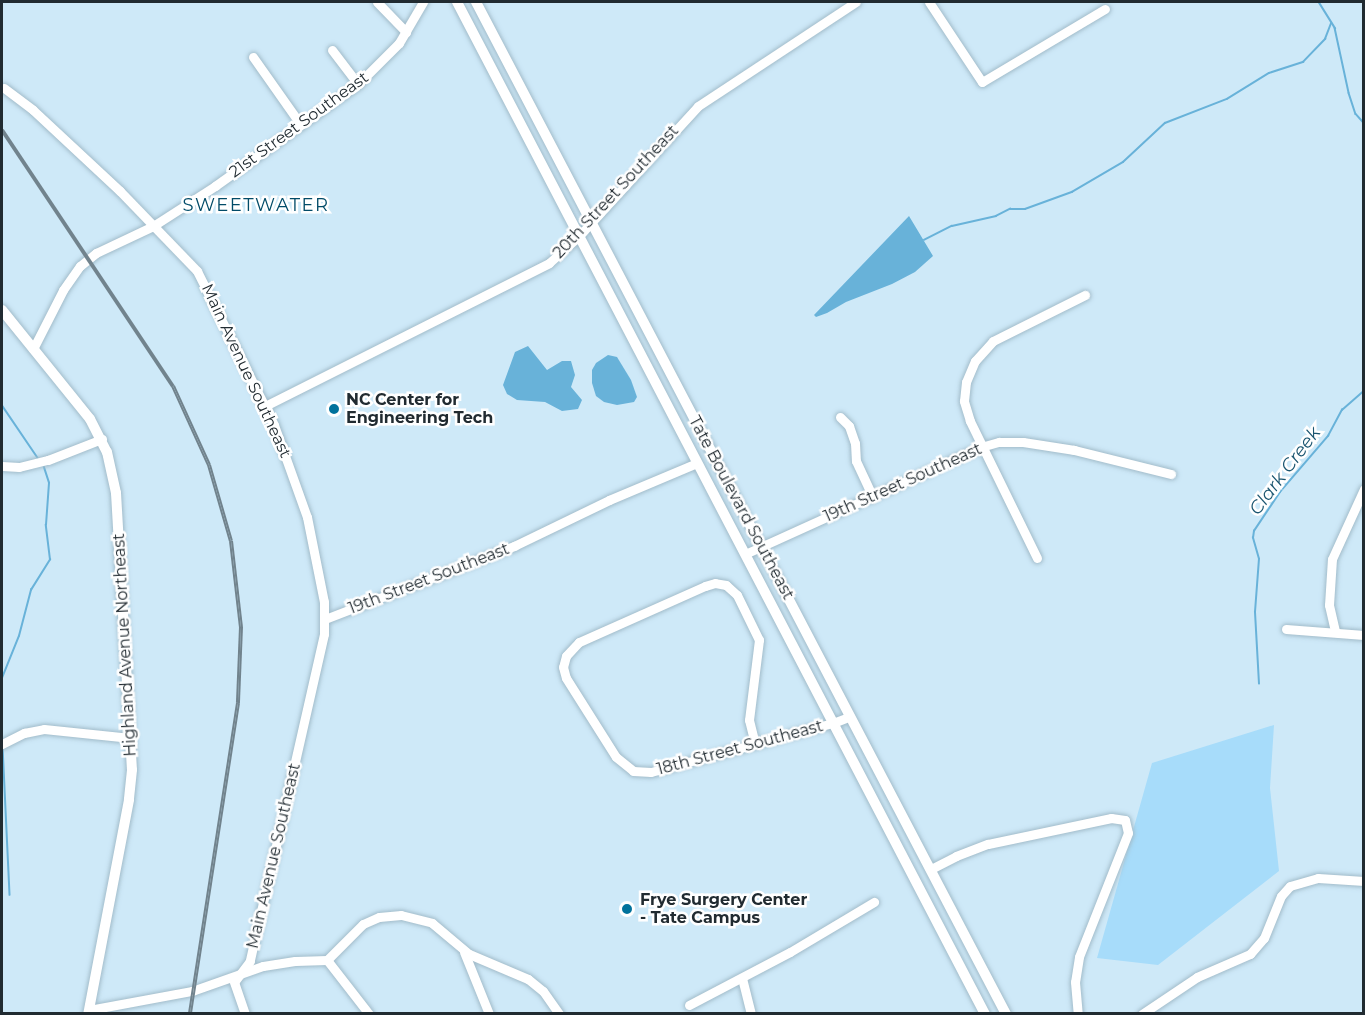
<!DOCTYPE html>
<style>
body{margin:0}
#map{position:relative;width:1365px;height:1015px;overflow:hidden;background:#cee9f8;font-family:Montserrat,sans-serif}
div>[style]{position:absolute}
.green>*{inset:0;background:#a7dcfa}
.water>*{inset:0;background:#68b2d9}
.stream>*{height:1.5px;margin:-0.75px;padding:0 0.75px;transform-origin:0.75px;border-radius:0.75px;background:#68b2d9}
.roads{filter:drop-shadow(0 0 2px #a2bcca) drop-shadow(0 0 2px #a2bcca)}
.minor>*{height:9px;margin:-4.5px;padding:0 4.5px;transform-origin:4.5px;border-radius:4.5px;background:#fff}
.major>*{height:10px;margin:-5px;padding:0 5px;transform-origin:5px;border-radius:5px;background:#fff}
.rail>*{height:4px;margin-top:-2px;transform-origin:0;background:repeating-linear-gradient(90deg,#fff 0 4.5px,#71838d 0 9px);box-sizing:border-box;border-block:2px solid #71838d}
.dots>*{width:16px;height:16px;translate:-50% -50%;box-sizing:border-box;border:3px solid #fff;border-radius:50%}
span{translate:-50% -50%;white-space:nowrap;text-align:center;line-height:1.15;-webkit-text-stroke:5px #fff;paint-order:stroke}
.street-label{font-size:16px;color:#212b31}
.poi-label{font-size:16px;color:#212b31;font-weight:700}
.left{translate:0 -50%;text-align:left}
.neighbourhood-label{font-size:18px;color:#014b68;letter-spacing:1.5px}
.water-label{font-size:18px;color:#1a5570;font-style:italic}
.frame{position:absolute;inset:0;border:3px solid #212b31;pointer-events:none}
</style>
<div id="map">
<div class="green">
<div style="clip-path:polygon(1274px 725px,1270px 788px,1279px 871px,1158px 965px,1097px 958px,1152px 763px)"></div>
</div>
<div class="water">
<div style="clip-path:polygon(909px 216px,933px 256px,915px 272px,892px 284px,846px 302px,827px 313px,816px 317px,814px 315px)"></div>
<div style="clip-path:polygon(528px 346px,547px 370px,562px 361px,571px 361px,575px 375px,571px 387px,582px 400px,578px 409px,562px 411px,545px 402px,517px 400px,507px 394px,503px 385px,515px 352px)"></div>
<div style="clip-path:polygon(608px 355px,617px 357px,631px 380px,637px 397px,634px 402px,617px 405px,604px 402px,596px 396px,592px 383px,592px 370px,596px 363px)"></div>
</div>
<div class="stream">
<div style="left:1319px;top:2px;width:31px;rotate:58deg"></div>
<div style="left:1335px;top:28px;width:66px;rotate:77.8deg"></div>
<div style="left:1349px;top:93px;width:22px;rotate:72deg"></div>
<div style="left:1356px;top:114px;width:12px;rotate:48deg"></div>
<div style="left:924px;top:240px;width:31px;rotate:-27deg"></div>
<div style="left:952px;top:226px;width:45px;rotate:-12.8deg"></div>
<div style="left:996px;top:216px;width:16px;rotate:-27deg"></div>
<div style="left:1010px;top:209px;width:15px"></div>
<div style="left:1025px;top:209px;width:50px;rotate:-19.9deg"></div>
<div style="left:1072px;top:192px;width:59px;rotate:-30.5deg"></div>
<div style="left:1123px;top:162px;width:57px;rotate:-42.9deg"></div>
<div style="left:1165px;top:123px;width:66px;rotate:-21.2deg"></div>
<div style="left:1227px;top:99px;width:49px;rotate:-31.8deg"></div>
<div style="left:1269px;top:73px;width:36px;rotate:-18deg"></div>
<div style="left:1303px;top:62px;width:32px;rotate:-46deg"></div>
<div style="left:1325px;top:39px;width:17px;rotate:-69deg"></div>
<div style="left:2px;top:405px;width:64px;rotate:55.8deg"></div>
<div style="left:2px;top:678px;width:45px;rotate:-68deg"></div>
<div style="left:19px;top:636px;width:48px;rotate:-75.4deg"></div>
<div style="left:31px;top:590px;width:36px;rotate:-58deg"></div>
<div style="left:50px;top:560px;width:35px;rotate:-97deg"></div>
<div style="left:46px;top:525px;width:42px;rotate:-85.9deg"></div>
<div style="left:49px;top:483px;width:20px;rotate:-108deg"></div>
<div style="left:1259px;top:684px;width:72px;rotate:-93.2deg"></div>
<div style="left:1255px;top:612px;width:53px;rotate:-85.7deg"></div>
<div style="left:1259px;top:559px;width:22px;rotate:-106deg"></div>
<div style="left:1253px;top:538px;width:7px;rotate:-82deg"></div>
<div style="left:1254px;top:531px;width:47px;rotate:-56.3deg"></div>
<div style="left:1280px;top:492px;width:74px;rotate:-49.4deg"></div>
<div style="left:1328px;top:436px;width:30px;rotate:-62deg"></div>
<div style="left:1342px;top:410px;width:29px;rotate:-41deg"></div>
<div style="left:3px;top:746px;width:149px;rotate:87.3deg"></div>
</div>
<div class="roads">
<div class="minor">
<div style="left:377px;top:2px;width:42px;rotate:46deg"></div>
<div style="left:929px;top:2px;width:96px;rotate:56.5deg"></div>
<div style="left:982px;top:82px;width:143px;rotate:-30.7deg"></div>
<div style="left:332px;top:50px;width:43px;rotate:52.6deg"></div>
<div style="left:253px;top:57px;width:83px;rotate:54.8deg"></div>
<div style="left:4px;top:88px;width:36px;rotate:37deg"></div>
<div style="left:33px;top:110px;width:119px;rotate:43deg"></div>
<div style="left:120px;top:191px;width:111px;rotate:46.1deg"></div>
<div style="left:197px;top:271px;width:172px;rotate:63.4deg"></div>
<div style="left:274px;top:425px;width:98px;rotate:70.3deg"></div>
<div style="left:307px;top:517px;width:87px;rotate:78.7deg"></div>
<div style="left:324px;top:602px;width:32px;rotate:90deg"></div>
<div style="left:324px;top:634px;width:335px;rotate:102.8deg"></div>
<div style="left:250px;top:961px;width:26px;rotate:127deg"></div>
<div style="left:234px;top:982px;width:34px;rotate:71deg"></div>
<div style="left:33px;top:349px;width:66px;rotate:-63deg"></div>
<div style="left:63px;top:290px;width:29px;rotate:-55deg"></div>
<div style="left:80px;top:266px;width:21px;rotate:-39deg"></div>
<div style="left:96px;top:253px;width:63px;rotate:-25.3deg"></div>
<div style="left:153px;top:226px;width:74px;rotate:-32.8deg"></div>
<div style="left:215px;top:186px;width:176px;rotate:-35.5deg"></div>
<div style="left:358px;top:84px;width:58px;rotate:-45deg"></div>
<div style="left:399px;top:43px;width:48px;rotate:-59.7deg"></div>
<div style="left:265px;top:406px;width:318px;rotate:-26.7deg"></div>
<div style="left:549px;top:263px;width:40px;rotate:-42deg"></div>
<div style="left:579px;top:236px;width:176px;rotate:-47.5deg"></div>
<div style="left:698px;top:106px;width:189px;rotate:-33.4deg"></div>
<div style="left:840px;top:417px;width:13px;rotate:45deg"></div>
<div style="left:849px;top:426px;width:18px;rotate:71deg"></div>
<div style="left:855px;top:443px;width:18px;rotate:87deg"></div>
<div style="left:856px;top:461px;width:40px;rotate:65deg"></div>
<div style="left:2px;top:466px;width:17px;rotate:3deg"></div>
<div style="left:19px;top:467px;width:30px;rotate:-14deg"></div>
<div style="left:48px;top:460px;width:58px;rotate:-21.3deg"></div>
<div style="left:745px;top:554px;width:259px;rotate:-24.4deg"></div>
<div style="left:981px;top:447px;width:19px;rotate:-16deg"></div>
<div style="left:999px;top:442px;width:24px"></div>
<div style="left:1023px;top:442px;width:52px;rotate:8.9deg"></div>
<div style="left:1074px;top:450px;width:100px;rotate:13.9deg"></div>
<div style="left:1037px;top:558px;width:153px;rotate:-116.1deg"></div>
<div style="left:970px;top:421px;width:21px;rotate:-107deg"></div>
<div style="left:964px;top:401px;width:19px;rotate:-84deg"></div>
<div style="left:966px;top:382px;width:23px;rotate:-67deg"></div>
<div style="left:975px;top:361px;width:27px;rotate:-48deg"></div>
<div style="left:993px;top:341px;width:103px;rotate:-26.6deg"></div>
<div style="left:325px;top:619px;width:203px;rotate:-21.1deg"></div>
<div style="left:514px;top:546px;width:106px;rotate:-25.8deg"></div>
<div style="left:609px;top:500px;width:95px;rotate:-22.8deg"></div>
<div style="left:1286px;top:629px;width:78px;rotate:4.4deg"></div>
<div style="left:1335px;top:631px;width:27px;rotate:-103deg"></div>
<div style="left:1329px;top:605px;width:46px;rotate:-86.3deg"></div>
<div style="left:1332px;top:559px;width:77px;rotate:-65.4deg"></div>
<div style="left:2px;top:744px;width:25px;rotate:-27deg"></div>
<div style="left:24px;top:733px;width:20px;rotate:-11deg"></div>
<div style="left:44px;top:729px;width:87px;rotate:5.9deg"></div>
<div style="left:755px;top:744px;width:25px;rotate:-104deg"></div>
<div style="left:749px;top:720px;width:81px;rotate:-82.9deg"></div>
<div style="left:759px;top:640px;width:50px;rotate:-116.1deg"></div>
<div style="left:737px;top:595px;width:15px;rotate:-138deg"></div>
<div style="left:726px;top:585px;width:11px;rotate:-170deg"></div>
<div style="left:715px;top:583px;width:10px;rotate:163deg"></div>
<div style="left:705px;top:586px;width:138px;rotate:156deg"></div>
<div style="left:579px;top:642px;width:19px;rotate:133deg"></div>
<div style="left:566px;top:656px;width:11px;rotate:105deg"></div>
<div style="left:563px;top:667px;width:11px;rotate:75deg"></div>
<div style="left:566px;top:678px;width:93px;rotate:57.7deg"></div>
<div style="left:616px;top:757px;width:22px;rotate:39deg"></div>
<div style="left:633px;top:771px;width:18px;rotate:3deg"></div>
<div style="left:651px;top:772px;width:188px;rotate:-15.1deg"></div>
<div style="left:833px;top:723px;width:17px;rotate:-21deg"></div>
<div style="left:931px;top:869px;width:28px;rotate:-27deg"></div>
<div style="left:956px;top:856px;width:34px;rotate:-21deg"></div>
<div style="left:988px;top:844px;width:126px;rotate:-11.9deg"></div>
<div style="left:1111px;top:818px;width:14px;rotate:8deg"></div>
<div style="left:1125px;top:820px;width:13px;rotate:77deg"></div>
<div style="left:1128px;top:833px;width:133px;rotate:111.6deg"></div>
<div style="left:1079px;top:957px;width:25px;rotate:99deg"></div>
<div style="left:1075px;top:982px;width:32px;rotate:85deg"></div>
<div style="left:464px;top:952px;width:67px;rotate:68deg"></div>
<div style="left:327px;top:960px;width:68px;rotate:52.1deg"></div>
<div style="left:742px;top:978px;width:37px;rotate:76deg"></div>
<div style="left:689px;top:1005px;width:114px;rotate:-27.7deg"></div>
<div style="left:790px;top:952px;width:98px;rotate:-30.8deg"></div>
<div style="left:89px;top:1010px;width:105px;rotate:-10.5deg"></div>
<div style="left:192px;top:991px;width:75px;rotate:-19.4deg"></div>
<div style="left:263px;top:966px;width:32px;rotate:-9deg"></div>
<div style="left:295px;top:961px;width:32px;rotate:-2deg"></div>
<div style="left:327px;top:960px;width:51px;rotate:-45deg"></div>
<div style="left:363px;top:924px;width:17px;rotate:-24deg"></div>
<div style="left:379px;top:917px;width:22px;rotate:-5deg"></div>
<div style="left:401px;top:915px;width:32px;rotate:14deg"></div>
<div style="left:432px;top:923px;width:48px;rotate:40deg"></div>
<div style="left:469px;top:954px;width:64px;rotate:23deg"></div>
<div style="left:528px;top:979px;width:19px;rotate:39deg"></div>
<div style="left:543px;top:991px;width:28px;rotate:55deg"></div>
<div style="left:1142px;top:1014px;width:66px;rotate:-33.9deg"></div>
<div style="left:1197px;top:977px;width:58px;rotate:-23.5deg"></div>
<div style="left:1250px;top:954px;width:21px;rotate:-49deg"></div>
<div style="left:1264px;top:938px;width:45px;rotate:-68deg"></div>
<div style="left:1281px;top:896px;width:13px;rotate:-48deg"></div>
<div style="left:1290px;top:886px;width:29px;rotate:-16deg"></div>
<div style="left:1318px;top:878px;width:46px;rotate:3.7deg"></div>
</div>
<div class="major">
<div style="left:457px;top:2px;width:1141px;rotate:62.45deg"></div>
<div style="left:476px;top:2px;width:1142px;rotate:62.36deg"></div>
<div style="left:2px;top:310px;width:140px;rotate:51.1deg"></div>
<div style="left:90px;top:419px;width:37px;rotate:63deg"></div>
<div style="left:107px;top:452px;width:42px;rotate:77.6deg"></div>
<div style="left:116px;top:493px;width:277px;rotate:86.7deg"></div>
<div style="left:132px;top:770px;width:30px;rotate:96deg"></div>
<div style="left:129px;top:800px;width:218px;rotate:100.8deg"></div>
</div>
</div>
<div class="rail">
<div style="left:2px;top:130px;width:308px;rotate:56.3deg"></div>
<div style="left:173px;top:386px;width:87px;rotate:65.5deg"></div>
<div style="left:209px;top:465px;width:79px;rotate:73.9deg"></div>
<div style="left:231px;top:541px;width:87px;rotate:83.4deg"></div>
<div style="left:241px;top:627px;width:76px;rotate:92.3deg"></div>
<div style="left:238px;top:703px;width:315px;rotate:98.8deg"></div>
</div>
<div class="dots">
<div style="left:334px;top:409px;background:#00729c"></div>
<div style="left:627px;top:909px;background:#00729c"></div>
</div>
<div class="street-label">
<span style="left:299px;top:125px;rotate:-36deg">21st Street Southeast</span>
<span style="left:616px;top:192px;rotate:-47deg">20th Street Southeast</span>
<span style="left:246px;top:371px;rotate:65deg">Main Avenue Southeast</span>
<span style="left:903px;top:483px;rotate:-24deg">19th Street Southeast</span>
<span style="left:741px;top:508px;rotate:62deg">Tate Boulevard Southeast</span>
<span style="left:429px;top:579px;rotate:-21deg">19th Street Southeast</span>
<span style="left:125px;top:645px;rotate:-93deg">Highland Avenue Northeast</span>
<span style="left:740px;top:748px;rotate:-15deg">18th Street Southeast</span>
<span style="left:274px;top:856px;rotate:-77deg">Main Avenue Southeast</span>
</div>
<div class="poi-label">
<span class="left" style="left:346px;top:409px">NC Center for<br>Engineering Tech</span>
<span class="left" style="left:640px;top:909px">Frye Surgery Center<br>- Tate Campus</span>
</div>
<div class="neighbourhood-label">
<span style="left:256px;top:205px">SWEETWATER</span>
</div>
<div class="water-label">
<span style="left:1285px;top:471px;rotate:-53deg">Clark Creek</span>
</div>
<div class="frame"></div>
</div>
